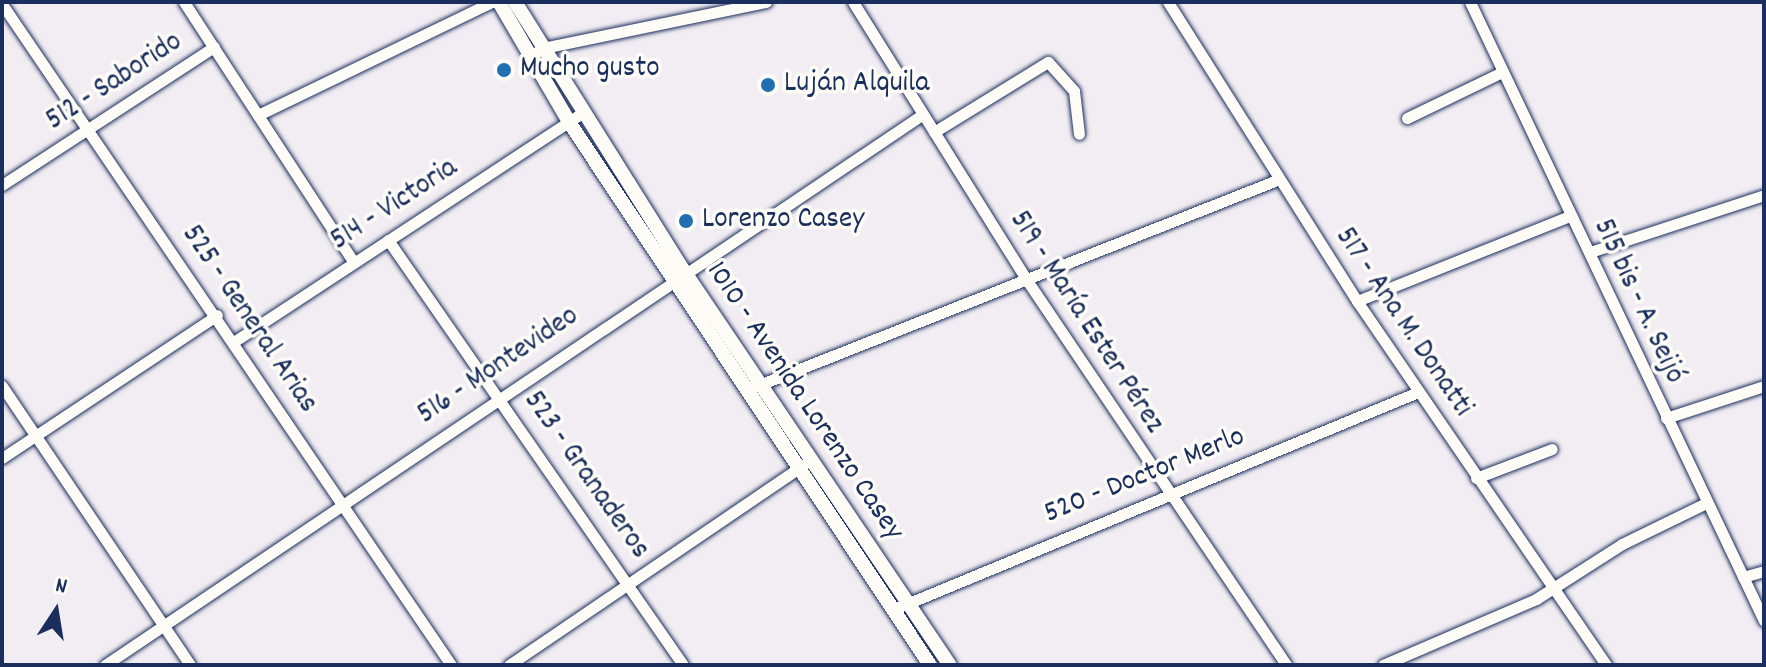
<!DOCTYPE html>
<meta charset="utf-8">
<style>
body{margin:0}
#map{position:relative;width:1766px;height:667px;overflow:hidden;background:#f2edf3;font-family:Dekko,sans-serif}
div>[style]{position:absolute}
.roads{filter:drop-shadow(0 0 2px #1b2f5e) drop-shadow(0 0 2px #1b2f5e)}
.minor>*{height:11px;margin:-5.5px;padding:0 5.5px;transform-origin:5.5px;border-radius:5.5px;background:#fdfcf7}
.secondary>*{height:14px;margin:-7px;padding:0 7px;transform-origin:7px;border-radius:7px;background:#fdfcf7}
.dots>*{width:22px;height:22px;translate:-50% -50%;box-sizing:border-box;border:4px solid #fdfcf7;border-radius:50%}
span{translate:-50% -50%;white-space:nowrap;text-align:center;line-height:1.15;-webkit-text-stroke:7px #fdfcf7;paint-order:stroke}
.poi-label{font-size:30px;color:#1b2f5e}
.left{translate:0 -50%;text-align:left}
.street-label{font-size:30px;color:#1b2f5e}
.frame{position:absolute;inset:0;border:4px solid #1b2f5e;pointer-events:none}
.north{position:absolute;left:16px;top:571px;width:80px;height:80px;-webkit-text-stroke:6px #fdfcf7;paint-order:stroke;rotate:12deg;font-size:22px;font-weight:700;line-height:32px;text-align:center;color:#1b2f5e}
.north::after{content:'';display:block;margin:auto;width:28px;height:36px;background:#1b2f5e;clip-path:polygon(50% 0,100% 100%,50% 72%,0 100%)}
</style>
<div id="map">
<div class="roads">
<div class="minor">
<div style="left:184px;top:2px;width:309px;rotate:56.9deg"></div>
<div style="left:853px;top:2px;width:323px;rotate:58deg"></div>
<div style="left:1024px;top:276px;width:469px;rotate:56deg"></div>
<div style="left:1168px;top:2px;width:354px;rotate:57.7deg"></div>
<div style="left:1357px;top:301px;width:441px;rotate:55.6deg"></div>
<div style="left:1470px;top:2px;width:685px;rotate:64.59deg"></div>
<div style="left:2px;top:4px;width:799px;rotate:55.81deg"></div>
<div style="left:532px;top:55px;width:13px;rotate:-32deg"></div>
<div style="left:543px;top:48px;width:228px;rotate:-11.7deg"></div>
<div style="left:258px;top:115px;width:260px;rotate:-25.8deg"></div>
<div style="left:1407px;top:118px;width:106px;rotate:-25.8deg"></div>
<div style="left:934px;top:132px;width:134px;rotate:-31.6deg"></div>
<div style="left:1048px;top:62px;width:39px;rotate:48deg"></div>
<div style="left:1074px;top:91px;width:43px;rotate:83.4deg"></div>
<div style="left:2px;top:185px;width:253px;rotate:-33.1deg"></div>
<div style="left:388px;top:240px;width:517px;rotate:55.23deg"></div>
<div style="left:1590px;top:252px;width:183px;rotate:-18.1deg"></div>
<div style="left:1357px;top:301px;width:228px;rotate:-21.8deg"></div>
<div style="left:235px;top:341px;width:415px;rotate:-33.3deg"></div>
<div style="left:2px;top:386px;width:336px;rotate:56deg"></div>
<div style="left:754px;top:387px;width:562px;rotate:-21.59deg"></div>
<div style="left:1666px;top:418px;width:103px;rotate:-18.1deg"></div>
<div style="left:2px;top:458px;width:258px;rotate:-33.6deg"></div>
<div style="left:1476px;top:478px;width:81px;rotate:-20.9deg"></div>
<div style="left:1743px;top:577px;width:22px;rotate:-16deg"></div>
<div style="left:892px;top:610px;width:569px;rotate:-22.51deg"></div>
<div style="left:105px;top:665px;width:986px;rotate:-33.96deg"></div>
<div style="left:509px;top:665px;width:356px;rotate:-34.2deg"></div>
<div style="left:1383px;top:665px;width:167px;rotate:-23.3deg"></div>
<div style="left:1536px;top:599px;width:102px;rotate:-32.6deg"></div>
<div style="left:1622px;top:544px;width:93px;rotate:-26deg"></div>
</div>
<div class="secondary">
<div style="left:499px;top:2px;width:139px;rotate:59.7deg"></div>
<div style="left:569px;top:122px;width:652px;rotate:56.38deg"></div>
<div style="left:515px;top:2px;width:318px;rotate:57.9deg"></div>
<div style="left:684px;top:271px;width:475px;rotate:56deg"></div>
</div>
</div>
<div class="dots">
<div style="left:504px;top:70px;background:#1f6fb2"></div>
<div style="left:768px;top:85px;background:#1f6fb2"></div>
<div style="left:686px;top:221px;background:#1f6fb2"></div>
</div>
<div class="poi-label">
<span class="left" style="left:520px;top:70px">Mucho gusto</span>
<span class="left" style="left:784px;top:85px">Luján Alquila</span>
<span class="left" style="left:702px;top:221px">Lorenzo Casey</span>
</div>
<div class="street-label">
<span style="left:115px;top:83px;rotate:-33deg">512 - Saborido</span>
<span style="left:395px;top:206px;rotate:-33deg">514 - Victoria</span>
<span style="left:1637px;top:302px;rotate:65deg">515 bis - A. Seijó</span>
<span style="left:248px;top:320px;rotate:56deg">525 - General Arias</span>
<span style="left:1085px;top:323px;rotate:57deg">519 - María Ester Pérez</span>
<span style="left:1402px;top:323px;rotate:56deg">517 - Ana M. Donatti</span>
<span style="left:499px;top:367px;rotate:-34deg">516 - Montevideo</span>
<span style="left:803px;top:402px;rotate:56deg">1010 - Avenida Lorenzo Casey</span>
<span style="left:585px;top:476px;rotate:55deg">523 - Granaderos</span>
<span style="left:1145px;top:477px;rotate:-22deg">520 - Doctor Merlo</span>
</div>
<div class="frame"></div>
<div class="north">N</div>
</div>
